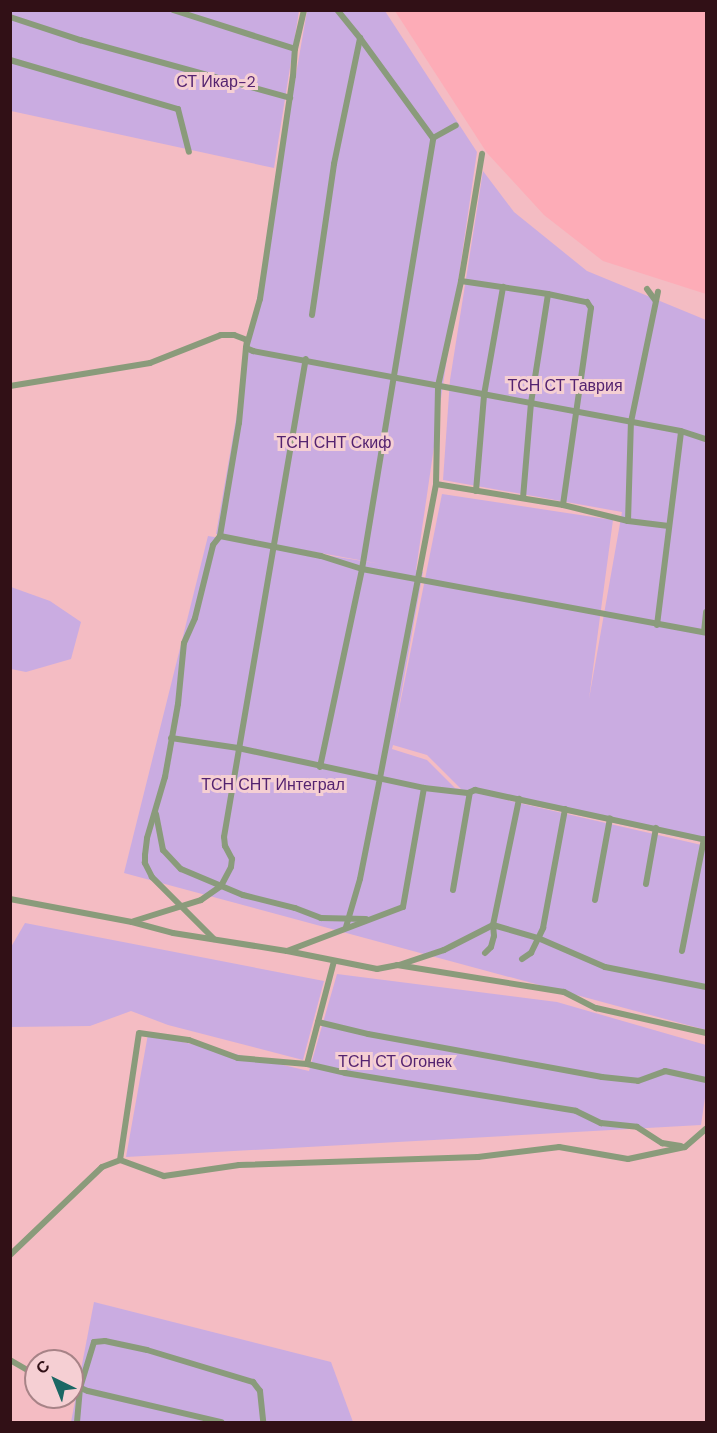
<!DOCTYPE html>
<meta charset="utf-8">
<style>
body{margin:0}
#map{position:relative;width:717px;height:1433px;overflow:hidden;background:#f4bcc3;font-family:"DM Sans",sans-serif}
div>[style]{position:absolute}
.built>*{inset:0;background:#fdacb7}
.green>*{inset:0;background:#caace1}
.minor>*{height:6px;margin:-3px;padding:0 3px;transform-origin:3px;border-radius:3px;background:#8a9b7b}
span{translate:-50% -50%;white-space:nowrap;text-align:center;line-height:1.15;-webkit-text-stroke:6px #f5cfd3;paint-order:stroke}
.park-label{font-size:16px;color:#542370}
.frame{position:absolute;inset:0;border:12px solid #311016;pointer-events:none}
.north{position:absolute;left:24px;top:1349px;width:60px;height:60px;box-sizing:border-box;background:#f5cfd3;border:2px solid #a78387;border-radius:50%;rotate:317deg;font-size:16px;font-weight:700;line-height:24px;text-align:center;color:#311016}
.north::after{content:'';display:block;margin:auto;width:21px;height:27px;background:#1b6764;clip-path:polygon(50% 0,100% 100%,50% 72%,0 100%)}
</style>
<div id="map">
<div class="built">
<div style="clip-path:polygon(395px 11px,706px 11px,706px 294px,603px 261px,544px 215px,487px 153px)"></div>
</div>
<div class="green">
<div style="clip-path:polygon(11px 11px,299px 11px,274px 168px,11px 111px)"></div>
<div style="clip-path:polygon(evenodd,307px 11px,385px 11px,477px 152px,416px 570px,423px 572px,394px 734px,442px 494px,613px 520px,589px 699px,622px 512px,443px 480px,450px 380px,483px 171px,514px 212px,587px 271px,706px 320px,706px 843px,489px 796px,706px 846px,706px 1030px,124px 873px,208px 536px,381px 564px,216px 534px,307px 11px,393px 745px,427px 755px,461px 789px,455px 788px,427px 760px,392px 749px,393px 745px)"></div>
<div style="clip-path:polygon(11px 587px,50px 601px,81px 622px,71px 659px,26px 672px,11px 669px)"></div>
<div style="clip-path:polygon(25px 923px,324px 981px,303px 1060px,168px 1025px,131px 1011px,90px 1026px,11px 1027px,11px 947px)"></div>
<div style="clip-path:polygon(337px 974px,557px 1002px,706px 1045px,706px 1091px,701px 1125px,126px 1157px,148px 1034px,309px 1071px)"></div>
<div style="clip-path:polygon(94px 1302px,331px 1362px,353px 1422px,71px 1422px)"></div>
</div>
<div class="minor">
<div style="left:173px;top:10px;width:128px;rotate:17.7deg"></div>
<div style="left:10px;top:17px;width:74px;rotate:18.2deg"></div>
<div style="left:80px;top:40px;width:218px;rotate:15.4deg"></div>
<div style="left:360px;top:38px;width:124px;rotate:53.9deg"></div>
<div style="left:10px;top:60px;width:175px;rotate:16.3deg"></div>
<div style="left:178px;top:109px;width:44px;rotate:75.7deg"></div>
<div style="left:461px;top:281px;width:88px;rotate:8.5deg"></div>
<div style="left:548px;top:294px;width:40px;rotate:12deg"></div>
<div style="left:587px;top:302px;width:7px;rotate:56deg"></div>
<div style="left:591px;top:308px;width:199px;rotate:98.1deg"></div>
<div style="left:647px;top:289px;width:14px;rotate:54deg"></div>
<div style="left:312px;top:315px;width:153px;rotate:-81.7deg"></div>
<div style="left:334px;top:164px;width:129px;rotate:-78.3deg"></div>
<div style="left:360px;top:38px;width:36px;rotate:-129deg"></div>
<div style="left:10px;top:386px;width:142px;rotate:-9.3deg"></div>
<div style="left:150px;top:363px;width:76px;rotate:-21.5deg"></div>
<div style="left:221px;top:335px;width:13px"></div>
<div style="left:234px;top:335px;width:14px;rotate:21deg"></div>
<div style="left:247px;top:340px;width:8px;rotate:97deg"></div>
<div style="left:246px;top:348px;width:8px;rotate:23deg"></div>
<div style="left:253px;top:351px;width:435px;rotate:10.6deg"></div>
<div style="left:681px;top:431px;width:26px;rotate:18deg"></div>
<div style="left:436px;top:484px;width:129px;rotate:9.4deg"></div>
<div style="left:563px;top:505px;width:67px;rotate:13.8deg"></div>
<div style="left:628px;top:521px;width:41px;rotate:7deg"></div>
<div style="left:476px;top:491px;width:96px;rotate:-85.2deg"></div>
<div style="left:484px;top:395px;width:110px;rotate:-80deg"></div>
<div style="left:523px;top:498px;width:95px;rotate:-85.2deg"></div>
<div style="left:531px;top:403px;width:110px;rotate:-81.1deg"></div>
<div style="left:628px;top:521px;width:99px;rotate:-88.3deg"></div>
<div style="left:631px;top:422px;width:133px;rotate:-78.3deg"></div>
<div style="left:220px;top:536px;width:103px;rotate:11.2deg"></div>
<div style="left:321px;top:556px;width:43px;rotate:17.6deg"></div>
<div style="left:362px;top:569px;width:350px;rotate:10.5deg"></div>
<div style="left:657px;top:625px;width:195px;rotate:-82.9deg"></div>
<div style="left:704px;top:632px;width:20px;rotate:-84deg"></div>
<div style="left:171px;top:738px;width:68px;rotate:8.5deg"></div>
<div style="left:238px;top:748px;width:190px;rotate:12.1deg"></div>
<div style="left:424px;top:788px;width:44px;rotate:6.5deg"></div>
<div style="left:468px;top:793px;width:8px;rotate:-23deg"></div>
<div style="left:475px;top:790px;width:236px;rotate:12.2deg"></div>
<div style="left:320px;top:767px;width:202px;rotate:-78deg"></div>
<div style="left:362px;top:569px;width:437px;rotate:-80.6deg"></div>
<div style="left:433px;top:138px;width:26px;rotate:-29deg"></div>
<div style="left:156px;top:814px;width:37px;rotate:79deg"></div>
<div style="left:163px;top:850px;width:26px;rotate:47deg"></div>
<div style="left:181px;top:869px;width:67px;rotate:22.8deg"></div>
<div style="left:243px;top:895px;width:54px;rotate:14deg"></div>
<div style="left:295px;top:908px;width:28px;rotate:21deg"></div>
<div style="left:321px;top:918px;width:45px;rotate:1.3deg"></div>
<div style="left:646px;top:884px;width:57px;rotate:-79.9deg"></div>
<div style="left:453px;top:890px;width:99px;rotate:-80.2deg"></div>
<div style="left:10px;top:899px;width:124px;rotate:10.7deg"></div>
<div style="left:132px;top:922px;width:42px;rotate:15deg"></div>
<div style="left:173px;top:933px;width:115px;rotate:9deg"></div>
<div style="left:287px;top:951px;width:92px;rotate:11.3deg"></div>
<div style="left:377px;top:969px;width:20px;rotate:-11deg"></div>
<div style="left:397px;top:965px;width:169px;rotate:9.2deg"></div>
<div style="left:564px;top:992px;width:36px;rotate:27deg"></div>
<div style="left:596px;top:1008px;width:113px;rotate:12.8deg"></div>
<div style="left:595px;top:900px;width:83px;rotate:-79.6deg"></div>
<div style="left:134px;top:921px;width:70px;rotate:-17.4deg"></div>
<div style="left:201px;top:900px;width:24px;rotate:-35deg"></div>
<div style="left:221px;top:886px;width:21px;rotate:-62deg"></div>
<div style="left:231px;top:867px;width:8px;rotate:-83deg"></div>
<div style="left:232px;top:859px;width:15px;rotate:-118deg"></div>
<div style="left:225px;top:846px;width:9px;rotate:-96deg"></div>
<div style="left:224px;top:837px;width:485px;rotate:-80.3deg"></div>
<div style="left:346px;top:927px;width:50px;rotate:-73.7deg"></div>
<div style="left:360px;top:879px;width:103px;rotate:-78.8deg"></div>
<div style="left:380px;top:778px;width:299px;rotate:-79.2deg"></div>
<div style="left:436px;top:484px;width:98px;rotate:-88.8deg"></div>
<div style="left:438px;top:386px;width:107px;rotate:-77.6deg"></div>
<div style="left:461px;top:281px;width:129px;rotate:-80.6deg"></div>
<div style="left:214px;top:939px;width:88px;rotate:-135deg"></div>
<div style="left:152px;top:877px;width:16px;rotate:-117deg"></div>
<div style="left:145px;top:863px;width:8px;rotate:-90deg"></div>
<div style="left:145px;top:855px;width:17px;rotate:-83deg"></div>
<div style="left:147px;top:838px;width:64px;rotate:-73.6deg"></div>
<div style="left:165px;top:777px;width:74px;rotate:-79.9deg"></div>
<div style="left:178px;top:704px;width:61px;rotate:-84.4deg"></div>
<div style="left:184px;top:643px;width:27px;rotate:-66deg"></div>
<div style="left:195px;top:618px;width:75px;rotate:-76.1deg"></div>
<div style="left:213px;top:545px;width:11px;rotate:-52deg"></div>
<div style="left:220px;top:536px;width:115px;rotate:-80.5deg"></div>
<div style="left:239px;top:423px;width:75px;rotate:-84.7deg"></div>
<div style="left:246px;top:348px;width:51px;rotate:-74.1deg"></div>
<div style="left:260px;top:299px;width:225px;rotate:-81.6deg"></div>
<div style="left:293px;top:76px;width:27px;rotate:-86deg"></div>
<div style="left:295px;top:49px;width:40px;rotate:-77deg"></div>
<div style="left:287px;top:951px;width:124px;rotate:-20.8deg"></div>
<div style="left:403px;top:907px;width:121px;rotate:-80deg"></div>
<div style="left:682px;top:951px;width:114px;rotate:-78.9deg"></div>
<div style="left:485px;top:953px;width:8px;rotate:-45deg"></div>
<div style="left:491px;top:947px;width:11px;rotate:-75deg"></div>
<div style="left:494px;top:936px;width:11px;rotate:-95deg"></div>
<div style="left:493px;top:925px;width:129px;rotate:-78.3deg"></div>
<div style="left:522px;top:959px;width:11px;rotate:-34deg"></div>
<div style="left:531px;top:953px;width:28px;rotate:-64deg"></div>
<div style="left:543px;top:928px;width:121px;rotate:-79.5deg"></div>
<div style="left:399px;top:965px;width:47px;rotate:-18.4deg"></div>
<div style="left:444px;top:950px;width:55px;rotate:-27deg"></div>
<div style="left:493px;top:925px;width:47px;rotate:16.1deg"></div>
<div style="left:538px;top:938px;width:73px;rotate:23.4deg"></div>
<div style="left:605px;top:967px;width:103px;rotate:11.2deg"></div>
<div style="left:318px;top:1022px;width:51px;rotate:13.5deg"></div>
<div style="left:368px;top:1034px;width:238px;rotate:10.4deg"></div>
<div style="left:602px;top:1077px;width:36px;rotate:6deg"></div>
<div style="left:638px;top:1081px;width:29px;rotate:-20deg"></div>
<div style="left:665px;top:1071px;width:42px;rotate:12.4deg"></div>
<div style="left:307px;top:1064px;width:106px;rotate:-75.3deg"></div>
<div style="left:120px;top:1160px;width:128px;rotate:-81.5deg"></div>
<div style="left:139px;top:1033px;width:50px;rotate:8deg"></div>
<div style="left:189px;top:1040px;width:52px;rotate:20.2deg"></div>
<div style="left:238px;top:1058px;width:69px;rotate:5deg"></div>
<div style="left:307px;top:1064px;width:39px;rotate:13deg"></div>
<div style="left:345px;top:1073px;width:234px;rotate:9.3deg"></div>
<div style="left:576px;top:1111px;width:28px;rotate:26deg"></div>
<div style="left:601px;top:1123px;width:36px;rotate:6deg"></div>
<div style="left:637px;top:1127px;width:30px;rotate:33deg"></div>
<div style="left:662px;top:1143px;width:19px;rotate:9deg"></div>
<div style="left:10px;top:1255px;width:127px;rotate:-43.7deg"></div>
<div style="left:102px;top:1167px;width:19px;rotate:-21deg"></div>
<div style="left:120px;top:1160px;width:47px;rotate:20deg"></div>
<div style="left:164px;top:1176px;width:76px;rotate:-8.3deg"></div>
<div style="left:239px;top:1165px;width:239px;rotate:-1.9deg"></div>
<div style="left:478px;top:1157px;width:82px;rotate:-7deg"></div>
<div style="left:559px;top:1147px;width:70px;rotate:9.9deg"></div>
<div style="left:628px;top:1159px;width:58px;rotate:-11.9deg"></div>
<div style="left:685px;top:1147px;width:28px;rotate:-41deg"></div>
<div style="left:10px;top:1360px;width:30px;rotate:30deg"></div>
<div style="left:72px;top:1384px;width:17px;rotate:24deg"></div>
<div style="left:88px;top:1391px;width:137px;rotate:13.1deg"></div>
<div style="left:77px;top:1422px;width:34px;rotate:-85deg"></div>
<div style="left:80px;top:1388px;width:48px;rotate:-73.1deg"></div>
<div style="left:94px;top:1342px;width:11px;rotate:-5deg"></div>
<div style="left:105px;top:1341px;width:43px;rotate:12.1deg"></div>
<div style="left:147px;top:1350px;width:111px;rotate:16.8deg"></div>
<div style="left:253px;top:1382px;width:11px;rotate:52deg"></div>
<div style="left:260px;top:1391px;width:31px;rotate:84deg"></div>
</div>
<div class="park-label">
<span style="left:216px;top:82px">СТ Икар-2</span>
<span style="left:565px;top:386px">ТСН СТ Таврия</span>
<span style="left:334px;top:443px">ТСН СНТ Скиф</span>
<span style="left:273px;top:785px">ТСН СНТ Интеграл</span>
<span style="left:395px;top:1062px">ТСН СТ Огонек</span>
</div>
<div class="frame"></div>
<div class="north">С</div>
</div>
